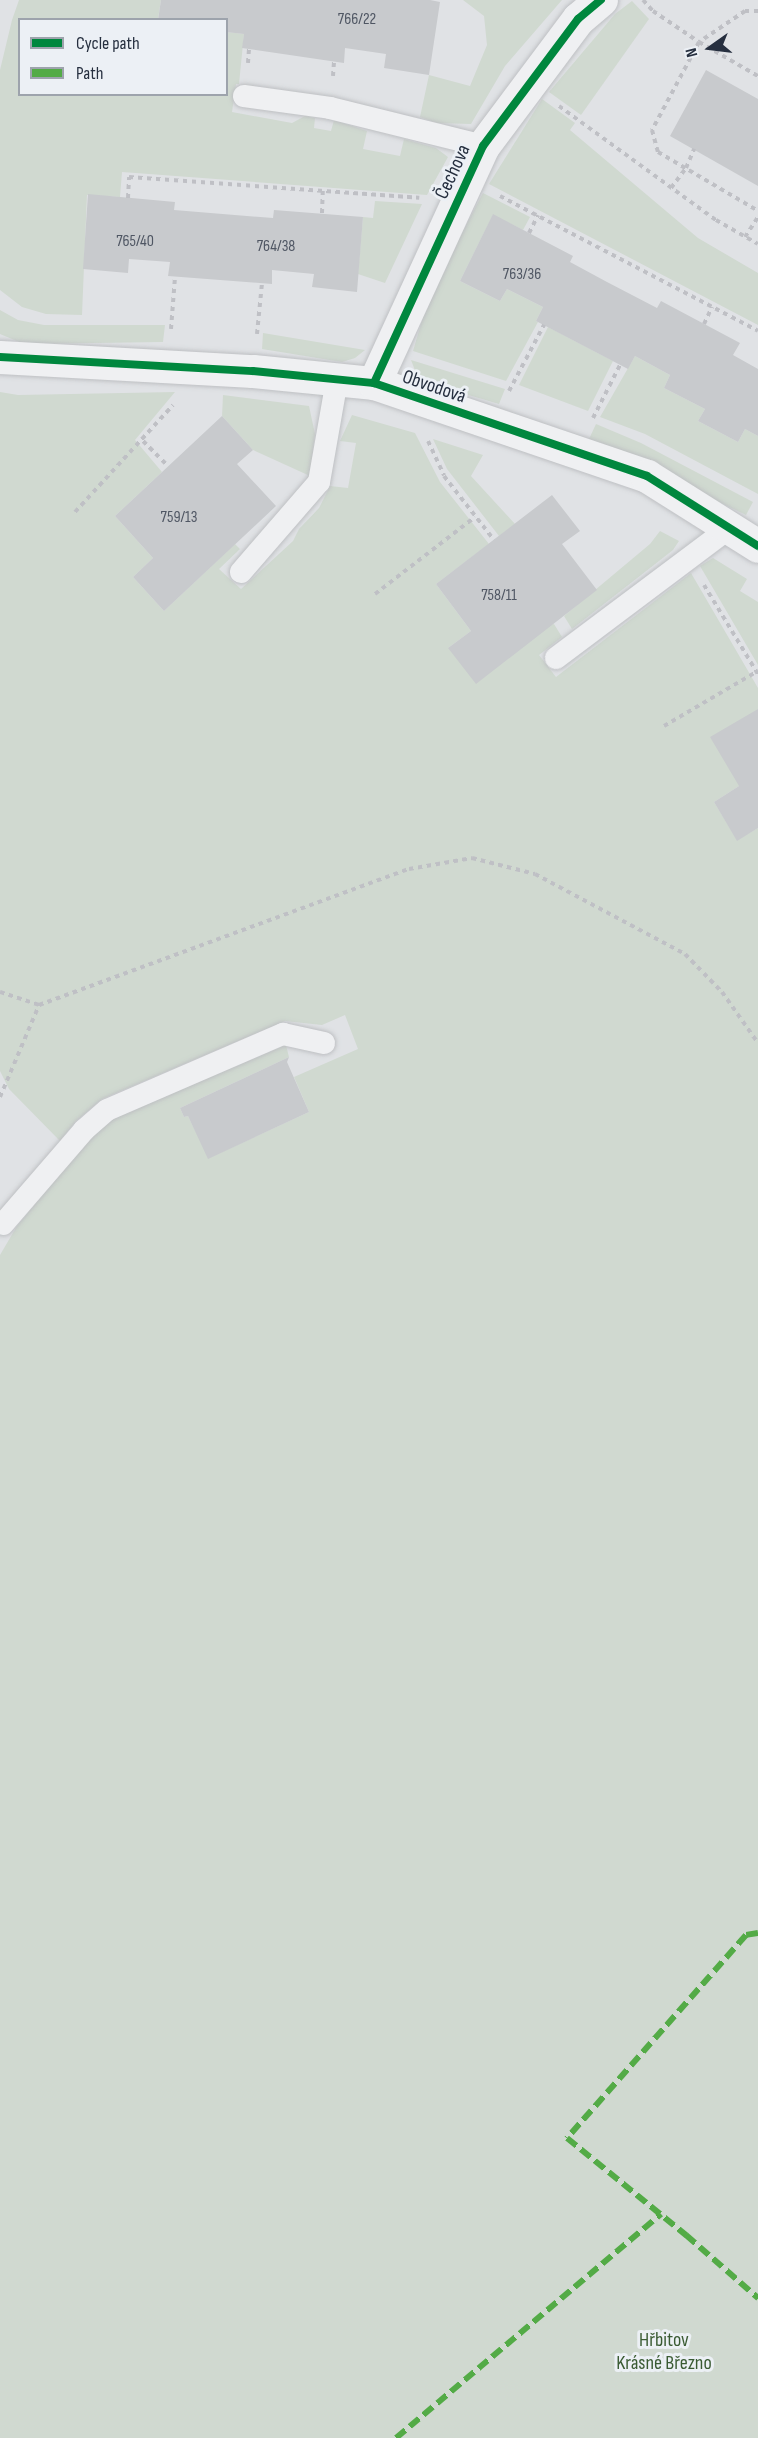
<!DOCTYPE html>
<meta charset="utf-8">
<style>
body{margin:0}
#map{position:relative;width:758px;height:2438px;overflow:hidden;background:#e0e2e5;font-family:"Sofia Sans Condensed",sans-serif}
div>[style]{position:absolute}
.green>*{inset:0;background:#d0d9d0}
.building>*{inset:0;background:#c8cacd}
.path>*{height:4px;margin-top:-2px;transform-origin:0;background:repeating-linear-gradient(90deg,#bfc0c5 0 4.5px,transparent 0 9px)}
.roads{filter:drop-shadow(0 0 2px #bec0c3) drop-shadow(0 0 2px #bec0c3)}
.lane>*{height:22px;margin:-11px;padding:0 11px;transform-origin:11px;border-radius:11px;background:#eff0f2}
.street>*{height:33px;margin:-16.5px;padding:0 16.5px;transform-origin:16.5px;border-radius:16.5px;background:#eff0f2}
.quiet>*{height:6px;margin-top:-3px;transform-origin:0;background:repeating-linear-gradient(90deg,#53ab46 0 12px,transparent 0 18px)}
.cycleway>*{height:8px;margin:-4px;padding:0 4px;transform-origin:4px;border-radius:4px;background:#00873e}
span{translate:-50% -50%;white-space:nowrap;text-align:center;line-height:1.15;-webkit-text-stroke:6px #ecf0f5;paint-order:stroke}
.number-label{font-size:16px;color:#4f5663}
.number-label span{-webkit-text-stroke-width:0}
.street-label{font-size:20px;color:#262f3f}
.park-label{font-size:20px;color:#3a5b33}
.legend{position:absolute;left:18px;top:18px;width:210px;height:78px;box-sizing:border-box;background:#ecf0f5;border:2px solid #9da3ac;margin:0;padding:8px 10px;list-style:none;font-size:18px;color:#262f3f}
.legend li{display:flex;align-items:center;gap:12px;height:30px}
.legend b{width:30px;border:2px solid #9da3ac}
.north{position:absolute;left:680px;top:18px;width:60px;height:60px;-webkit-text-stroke:4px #ecf0f5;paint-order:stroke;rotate:256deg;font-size:16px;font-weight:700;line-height:24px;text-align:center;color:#262f3f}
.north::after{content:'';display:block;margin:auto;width:21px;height:27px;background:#262f3f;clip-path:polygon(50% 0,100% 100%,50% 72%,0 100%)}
</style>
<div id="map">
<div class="green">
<div style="clip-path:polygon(19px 0,161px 0,158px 19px,20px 20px,20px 94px,226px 94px,227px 32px,244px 34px,239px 84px,236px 84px,232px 112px,292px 123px,305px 116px,315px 118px,314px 128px,331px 131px,334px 120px,367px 131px,363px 149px,400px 156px,404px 139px,436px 148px,448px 157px,427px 195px,122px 172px,120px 197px,87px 195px,82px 315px,46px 314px,22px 307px,0 290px,0 70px,12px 20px)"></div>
<div style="clip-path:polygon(463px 0,562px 0,505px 66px,471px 124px,437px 123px,420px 117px,429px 75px,470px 86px,487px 45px,484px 16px)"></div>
<div style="clip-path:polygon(632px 1px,649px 19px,581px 115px,549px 92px,615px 14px)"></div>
<div style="clip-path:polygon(542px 99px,575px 123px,570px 130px,698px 238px,758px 273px,758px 325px,489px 184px)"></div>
<div style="clip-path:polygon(483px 193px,530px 217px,523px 230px,493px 215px,460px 281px,500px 301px,507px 289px,543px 307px,536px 321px,538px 322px,506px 381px,413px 351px,424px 314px,440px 275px)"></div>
<div style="clip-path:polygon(375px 201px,422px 204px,385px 283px,358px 274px,363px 217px,373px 218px)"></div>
<div style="clip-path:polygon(0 310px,18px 320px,44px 325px,165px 325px,163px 342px,24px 344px,0 334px)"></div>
<div style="clip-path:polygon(548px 327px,613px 361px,588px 411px,519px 385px)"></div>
<div style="clip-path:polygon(263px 333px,365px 350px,355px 358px,342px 362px,262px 349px)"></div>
<div style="clip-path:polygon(635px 356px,670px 375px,664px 388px,705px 409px,698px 421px,738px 442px,745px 429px,758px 436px,758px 494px,645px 434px,600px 417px)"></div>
<div style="clip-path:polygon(411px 360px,505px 389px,499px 404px,424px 382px,416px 373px)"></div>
<div style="clip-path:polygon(0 392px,18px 395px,175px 392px,135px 440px,162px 472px,115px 516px,153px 558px,133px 577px,164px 611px,235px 544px,240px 549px,219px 569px,241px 589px,293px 541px,299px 529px,319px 508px,330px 486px,348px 488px,356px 443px,340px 441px,352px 415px,415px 433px,440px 482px,489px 544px,436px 584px,471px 631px,448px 648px,554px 624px,562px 637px,539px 655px,556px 677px,691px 573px,758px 688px,758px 709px,739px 786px,714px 802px,737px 840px,758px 828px,758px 2438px,0 2438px,0 1255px,17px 1226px,90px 1138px,114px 1118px,286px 1045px,289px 1057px,180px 1108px,184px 1117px,188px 1116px,209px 1158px,309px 1112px,294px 1077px,358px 1049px,345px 1015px,322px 1025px,285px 1021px,102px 1099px,76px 1121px,60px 1141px,9px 1089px,0 1071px)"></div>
<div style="clip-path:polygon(223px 395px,309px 406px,315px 434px,310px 476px,253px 450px,222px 416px)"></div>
<div style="clip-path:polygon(596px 424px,641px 443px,753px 502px,746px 515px,589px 439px)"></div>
<div style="clip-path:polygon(433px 439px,483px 455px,471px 476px,515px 524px,499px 536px,447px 469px)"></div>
<div style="clip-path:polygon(660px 531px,679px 541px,673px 550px,572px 629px,564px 616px,650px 544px)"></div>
<div style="clip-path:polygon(713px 558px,747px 579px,740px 591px,758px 602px,758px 665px,700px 566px)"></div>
</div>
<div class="building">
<div style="clip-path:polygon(161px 0,430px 0,440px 2px,429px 75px,384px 68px,386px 54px,345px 48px,344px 63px,242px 48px,244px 34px,226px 32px,226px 20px,158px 20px)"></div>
<div style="clip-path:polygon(706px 70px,758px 99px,758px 186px,670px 136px)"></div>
<div style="clip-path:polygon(88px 194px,175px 202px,174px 210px,273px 218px,274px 210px,363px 217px,357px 292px,312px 287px,314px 274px,272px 270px,272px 284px,168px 276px,170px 262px,129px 259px,128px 273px,83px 269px)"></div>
<div style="clip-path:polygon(493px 214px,573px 256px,570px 262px,607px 282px,657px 308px,661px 301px,740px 343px,733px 355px,758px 369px,758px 436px,745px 429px,738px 442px,698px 421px,705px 409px,664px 388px,670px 375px,635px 356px,628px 369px,536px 321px,543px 307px,507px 289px,500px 301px,460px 281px)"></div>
<div style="clip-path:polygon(222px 416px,253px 450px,237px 464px,276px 506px,164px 611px,133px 577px,153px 558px,115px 516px)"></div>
<div style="clip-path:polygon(552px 495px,580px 531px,562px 544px,597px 590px,476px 684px,448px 648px,471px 631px,436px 584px)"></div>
<div style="clip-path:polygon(758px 709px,758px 828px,737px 841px,714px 802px,739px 786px,710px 737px)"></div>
<div style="clip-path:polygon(289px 1057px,287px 1062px,309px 1112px,208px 1159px,188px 1116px,184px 1117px,180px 1108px)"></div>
</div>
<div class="path">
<div style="left:643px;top:0;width:15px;rotate:48deg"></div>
<div style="left:653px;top:11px;width:55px;rotate:34deg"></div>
<div style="left:699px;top:42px;width:100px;rotate:118.1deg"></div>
<div style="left:652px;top:130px;width:23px;rotate:75deg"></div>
<div style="left:658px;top:152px;width:116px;rotate:30.5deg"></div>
<div style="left:758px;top:11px;width:13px;rotate:180deg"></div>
<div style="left:745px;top:11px;width:55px;rotate:146deg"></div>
<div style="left:699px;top:42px;width:68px;rotate:30deg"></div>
<div style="left:248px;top:63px;width:14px;rotate:-86deg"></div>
<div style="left:333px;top:76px;width:14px;rotate:-86deg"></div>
<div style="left:559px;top:106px;width:194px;rotate:36deg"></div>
<div style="left:716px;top:220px;width:48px;rotate:29.7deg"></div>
<div style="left:671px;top:188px;width:25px;rotate:-53deg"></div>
<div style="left:686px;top:168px;width:21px;rotate:-67deg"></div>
<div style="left:500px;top:196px;width:291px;rotate:27.6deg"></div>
<div style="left:128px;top:198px;width:21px;rotate:-87deg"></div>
<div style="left:129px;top:177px;width:291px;rotate:4.1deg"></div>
<div style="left:322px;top:213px;width:23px;rotate:-88deg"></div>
<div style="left:529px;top:233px;width:20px;rotate:-63deg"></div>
<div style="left:745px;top:237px;width:24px;rotate:-57deg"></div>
<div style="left:704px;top:324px;width:19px;rotate:-65deg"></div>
<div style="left:171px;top:329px;width:52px;rotate:-85.6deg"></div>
<div style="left:257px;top:334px;width:51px;rotate:-84.4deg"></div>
<div style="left:509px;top:391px;width:75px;rotate:-62.1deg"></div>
<div style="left:593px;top:418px;width:59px;rotate:-63deg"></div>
<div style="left:143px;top:441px;width:35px;rotate:45deg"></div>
<div style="left:428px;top:441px;width:38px;rotate:65deg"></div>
<div style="left:444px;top:476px;width:81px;rotate:52deg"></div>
<div style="left:75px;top:512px;width:145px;rotate:-47.5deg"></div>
<div style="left:704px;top:585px;width:104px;rotate:58.8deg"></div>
<div style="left:375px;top:594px;width:126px;rotate:-37.6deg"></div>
<div style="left:664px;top:726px;width:107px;rotate:-30.4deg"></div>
<div style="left:0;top:992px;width:41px;rotate:18.4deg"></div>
<div style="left:39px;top:1005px;width:394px;rotate:-20.2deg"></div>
<div style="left:409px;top:869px;width:64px;rotate:-9.9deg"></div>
<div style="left:472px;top:858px;width:65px;rotate:14.3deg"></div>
<div style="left:535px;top:874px;width:170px;rotate:28.1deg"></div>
<div style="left:685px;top:954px;width:53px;rotate:45.8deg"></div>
<div style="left:722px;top:992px;width:62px;rotate:54.8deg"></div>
<div style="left:0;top:1097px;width:100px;rotate:-67deg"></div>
</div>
<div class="roads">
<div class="lane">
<div style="left:244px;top:96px;width:87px;rotate:7.9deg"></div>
<div style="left:330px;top:108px;width:158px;rotate:13.9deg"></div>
<div style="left:241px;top:572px;width:119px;rotate:-49.1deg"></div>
<div style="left:319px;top:482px;width:104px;rotate:-80deg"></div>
<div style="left:556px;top:658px;width:216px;rotate:-36.9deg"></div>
<div style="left:3px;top:1224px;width:124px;rotate:-49.2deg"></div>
<div style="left:84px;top:1130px;width:30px;rotate:-41deg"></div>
<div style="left:107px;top:1110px;width:192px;rotate:-23.4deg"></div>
<div style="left:283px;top:1034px;width:42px;rotate:12.4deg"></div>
</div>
<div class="street">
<div style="left:0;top:357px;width:253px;rotate:3.2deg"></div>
<div style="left:253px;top:371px;width:122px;rotate:5.7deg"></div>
<div style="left:374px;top:383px;width:288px;rotate:18.8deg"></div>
<div style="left:647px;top:476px;width:131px;rotate:32.2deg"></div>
<div style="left:374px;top:383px;width:261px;rotate:-65.3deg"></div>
<div style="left:483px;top:146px;width:159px;rotate:-53.2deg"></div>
<div style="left:578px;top:19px;width:30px;rotate:-40deg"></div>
</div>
</div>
<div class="quiet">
<div style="left:758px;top:1933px;width:12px;rotate:171deg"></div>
<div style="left:746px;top:1935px;width:271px;rotate:131.4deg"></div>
<div style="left:567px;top:2138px;width:154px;rotate:39.2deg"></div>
<div style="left:686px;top:2235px;width:96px;rotate:41.2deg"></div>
<div style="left:396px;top:2438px;width:347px;rotate:-40.2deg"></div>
</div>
<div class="cycleway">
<div style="left:0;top:357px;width:253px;rotate:3.2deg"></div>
<div style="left:253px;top:371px;width:122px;rotate:5.7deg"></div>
<div style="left:374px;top:383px;width:288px;rotate:18.8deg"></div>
<div style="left:647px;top:476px;width:131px;rotate:32.2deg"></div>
<div style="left:374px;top:383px;width:261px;rotate:-65.3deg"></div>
<div style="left:483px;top:146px;width:159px;rotate:-53.2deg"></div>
<div style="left:578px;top:19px;width:30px;rotate:-40deg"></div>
</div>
<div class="number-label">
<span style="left:357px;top:20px">766/22</span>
<span style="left:135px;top:242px">765/40</span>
<span style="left:276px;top:247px">764/38</span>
<span style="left:522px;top:275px">763/36</span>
<span style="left:179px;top:518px">759/13</span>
<span style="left:499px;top:596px">758/11</span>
</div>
<div class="street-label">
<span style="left:453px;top:172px;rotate:-65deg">Čechova</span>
<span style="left:434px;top:387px;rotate:19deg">Obvodová</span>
</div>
<div class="park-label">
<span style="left:664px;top:2352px">Hřbitov<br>Krásné Březno</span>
</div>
<ul class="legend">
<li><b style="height:8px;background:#00873e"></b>Cycle path</li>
<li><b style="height:8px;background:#53ab46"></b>Path</li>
</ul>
<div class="north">N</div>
</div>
